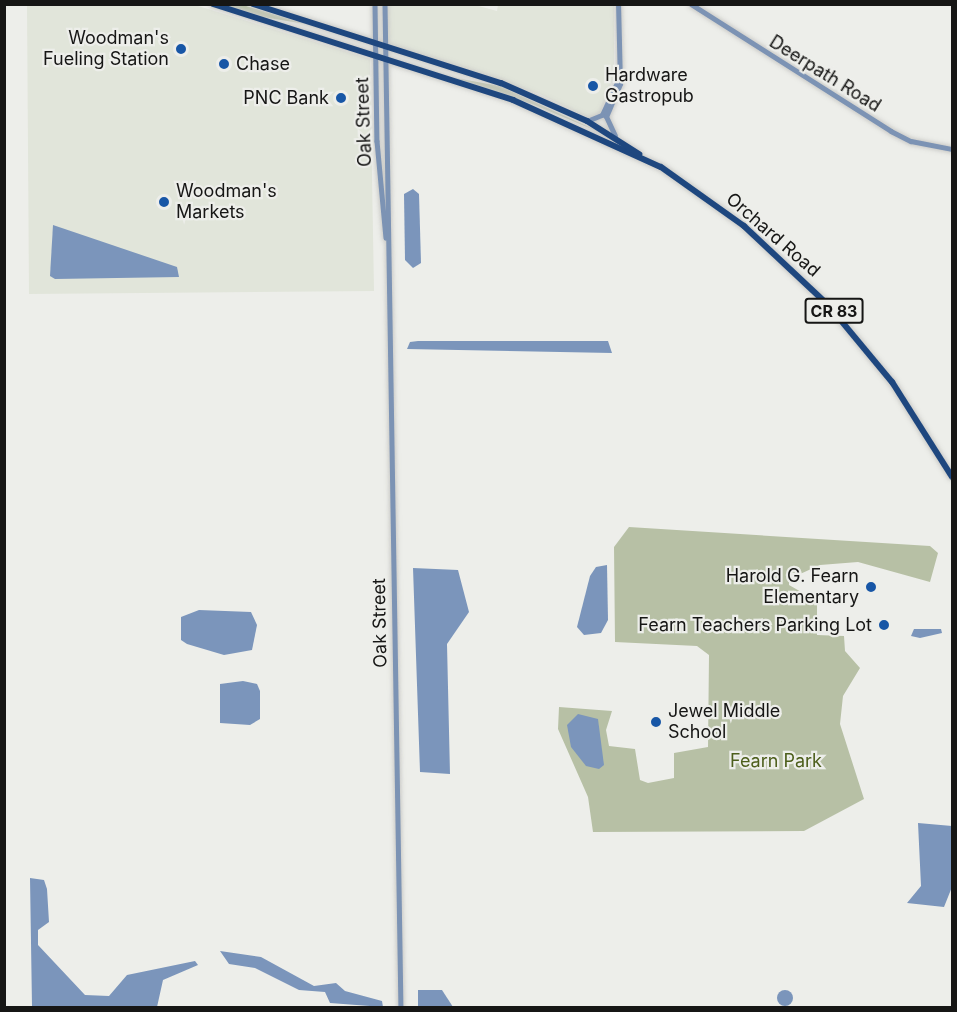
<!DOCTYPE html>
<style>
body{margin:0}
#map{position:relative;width:957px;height:1012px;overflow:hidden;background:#edeeea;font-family:Inter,sans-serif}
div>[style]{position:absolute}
.built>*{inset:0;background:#e1e5da}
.green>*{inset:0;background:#b7c0a5}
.water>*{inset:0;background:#7b95bb}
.round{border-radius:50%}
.roads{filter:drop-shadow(0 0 2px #cbcbc8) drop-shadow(0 0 2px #cbcbc8)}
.minor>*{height:4.5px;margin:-2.25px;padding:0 2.25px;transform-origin:2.25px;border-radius:2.25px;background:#7c93b4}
.major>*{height:6px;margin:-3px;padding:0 3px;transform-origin:3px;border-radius:3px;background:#1e477f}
.dots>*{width:16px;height:16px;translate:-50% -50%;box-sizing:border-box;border:3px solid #edeeea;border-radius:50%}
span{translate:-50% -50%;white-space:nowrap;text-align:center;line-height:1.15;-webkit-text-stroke:4.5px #edeeea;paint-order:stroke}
.shield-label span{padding:2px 4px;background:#edeeea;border:2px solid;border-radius:4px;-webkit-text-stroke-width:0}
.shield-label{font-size:16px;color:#161615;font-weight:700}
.poi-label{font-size:18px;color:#161615}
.right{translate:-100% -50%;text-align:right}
.left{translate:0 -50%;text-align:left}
.street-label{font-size:18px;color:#161615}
.park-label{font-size:18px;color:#4d5f1c}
.frame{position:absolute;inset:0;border:6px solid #161615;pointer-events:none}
</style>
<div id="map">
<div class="built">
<div style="clip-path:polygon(471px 4px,497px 11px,498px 5px,614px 5px,614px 77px,599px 116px,589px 118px,540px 94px,388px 45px,387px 5px)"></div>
<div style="clip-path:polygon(27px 5px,195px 5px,370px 59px,374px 291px,29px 294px)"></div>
</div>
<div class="green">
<div style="clip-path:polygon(223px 5px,243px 5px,306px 24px,262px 17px)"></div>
<div style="clip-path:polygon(455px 78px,500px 86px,604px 134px,532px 104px)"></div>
<div style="clip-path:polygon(629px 527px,930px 546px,938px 553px,930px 582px,858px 562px,820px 565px,789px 579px,789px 585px,817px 601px,817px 635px,844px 636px,845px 651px,860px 668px,843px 696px,840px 724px,864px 799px,804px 831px,593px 832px,588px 797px,558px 729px,559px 707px,612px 711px,606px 730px,609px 746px,635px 749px,640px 780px,648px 783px,674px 778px,674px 753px,708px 747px,709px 655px,697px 646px,615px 642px,614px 547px)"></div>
</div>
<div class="water">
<div style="clip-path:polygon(413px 189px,419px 194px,421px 263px,413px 268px,405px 260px,404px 194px)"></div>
<div style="clip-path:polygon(53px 225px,177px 267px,179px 277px,55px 279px,50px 276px)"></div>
<div style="clip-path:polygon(418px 341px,608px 341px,612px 353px,407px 349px,410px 342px)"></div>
<div style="clip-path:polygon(607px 565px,608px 620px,601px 633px,584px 635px,577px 627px,590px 576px,596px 567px)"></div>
<div style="clip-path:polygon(413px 568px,458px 570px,469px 612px,447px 644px,450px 774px,420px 772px)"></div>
<div style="clip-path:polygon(199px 610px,251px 612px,257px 625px,252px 650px,224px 655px,187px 644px,181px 640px,181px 617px)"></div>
<div style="clip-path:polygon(914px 629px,941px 629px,942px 633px,920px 638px,911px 636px)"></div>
<div style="clip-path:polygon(243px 681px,257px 684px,260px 691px,260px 719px,250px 725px,220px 723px,220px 684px)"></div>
<div style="clip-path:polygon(578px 714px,598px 719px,604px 765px,599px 769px,586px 766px,571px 747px,567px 725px)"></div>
<div style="clip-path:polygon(918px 823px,952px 826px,952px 887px,944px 907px,907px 903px,921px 886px)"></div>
<div style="clip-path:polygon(30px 878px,44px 880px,47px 889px,49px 922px,38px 930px,38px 945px,85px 995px,109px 996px,127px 975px,195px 961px,198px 965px,163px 980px,157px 1007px,32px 1007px)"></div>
<div style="clip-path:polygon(220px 951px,261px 957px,314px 986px,336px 983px,345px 991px,382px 1001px,383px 1007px,330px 1003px,325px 992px,299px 990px,255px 968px,229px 964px)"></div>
<div class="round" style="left:777px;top:990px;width:16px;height:16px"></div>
<div style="clip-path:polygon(418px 990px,442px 990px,453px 1007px,418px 1007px)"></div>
</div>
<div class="roads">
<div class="minor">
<div style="left:375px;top:4px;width:137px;rotate:89.2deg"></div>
<div style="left:377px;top:141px;width:97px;rotate:84.7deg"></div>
<div style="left:385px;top:4px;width:1004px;rotate:89.09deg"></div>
<div style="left:691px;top:4px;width:237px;rotate:32.4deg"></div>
<div style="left:891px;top:131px;width:22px;rotate:27deg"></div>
<div style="left:911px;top:141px;width:42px;rotate:11deg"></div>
<div style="left:587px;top:121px;width:16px;rotate:-22deg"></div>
<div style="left:602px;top:115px;width:40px;rotate:-65deg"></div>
<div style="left:615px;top:136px;width:21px;rotate:-115deg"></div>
<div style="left:606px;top:117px;width:36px;rotate:-67deg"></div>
<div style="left:620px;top:84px;width:80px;rotate:-91.4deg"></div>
</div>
<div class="major">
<div style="left:213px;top:4px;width:315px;rotate:17.7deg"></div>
<div style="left:513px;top:100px;width:162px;rotate:24.4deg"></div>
<div style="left:661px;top:167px;width:102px;rotate:35.4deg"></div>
<div style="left:744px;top:226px;width:115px;rotate:43.2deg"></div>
<div style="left:828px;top:305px;width:100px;rotate:50.3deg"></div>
<div style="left:892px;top:382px;width:112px;rotate:57.7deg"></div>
<div style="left:253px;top:4px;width:260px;rotate:17.7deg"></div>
<div style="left:501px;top:83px;width:94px;rotate:23.8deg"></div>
<div style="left:587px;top:121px;width:62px;rotate:32.4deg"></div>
</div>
</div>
<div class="dots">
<div style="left:181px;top:49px;background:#1756a6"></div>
<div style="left:224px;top:64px;background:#1756a6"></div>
<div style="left:593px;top:86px;background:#1756a6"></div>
<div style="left:341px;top:98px;background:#1756a6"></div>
<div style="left:164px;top:202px;background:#1756a6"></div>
<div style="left:871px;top:587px;background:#1756a6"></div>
<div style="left:884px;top:625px;background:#1756a6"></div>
<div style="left:656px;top:722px;background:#1756a6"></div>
</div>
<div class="shield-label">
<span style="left:834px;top:311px">CR 83</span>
</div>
<div class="poi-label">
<span class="right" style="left:169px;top:49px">Woodman's<br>Fueling Station</span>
<span class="left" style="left:236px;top:64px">Chase</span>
<span class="left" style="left:605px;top:86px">Hardware<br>Gastropub</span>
<span class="right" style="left:329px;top:98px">PNC Bank</span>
<span class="left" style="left:176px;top:202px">Woodman's<br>Markets</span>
<span class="right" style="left:859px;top:587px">Harold G. Fearn<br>Elementary</span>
<span class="right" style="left:872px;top:625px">Fearn Teachers Parking Lot</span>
<span class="left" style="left:668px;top:722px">Jewel Middle<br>School</span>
</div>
<div class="street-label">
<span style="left:825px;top:74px;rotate:32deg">Deerpath Road</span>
<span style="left:364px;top:122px;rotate:-92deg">Oak Street</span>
<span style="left:773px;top:235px;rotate:41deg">Orchard Road</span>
<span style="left:380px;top:623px;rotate:-91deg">Oak Street</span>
</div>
<div class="park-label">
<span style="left:776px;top:761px">Fearn Park</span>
</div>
<div class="frame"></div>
</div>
